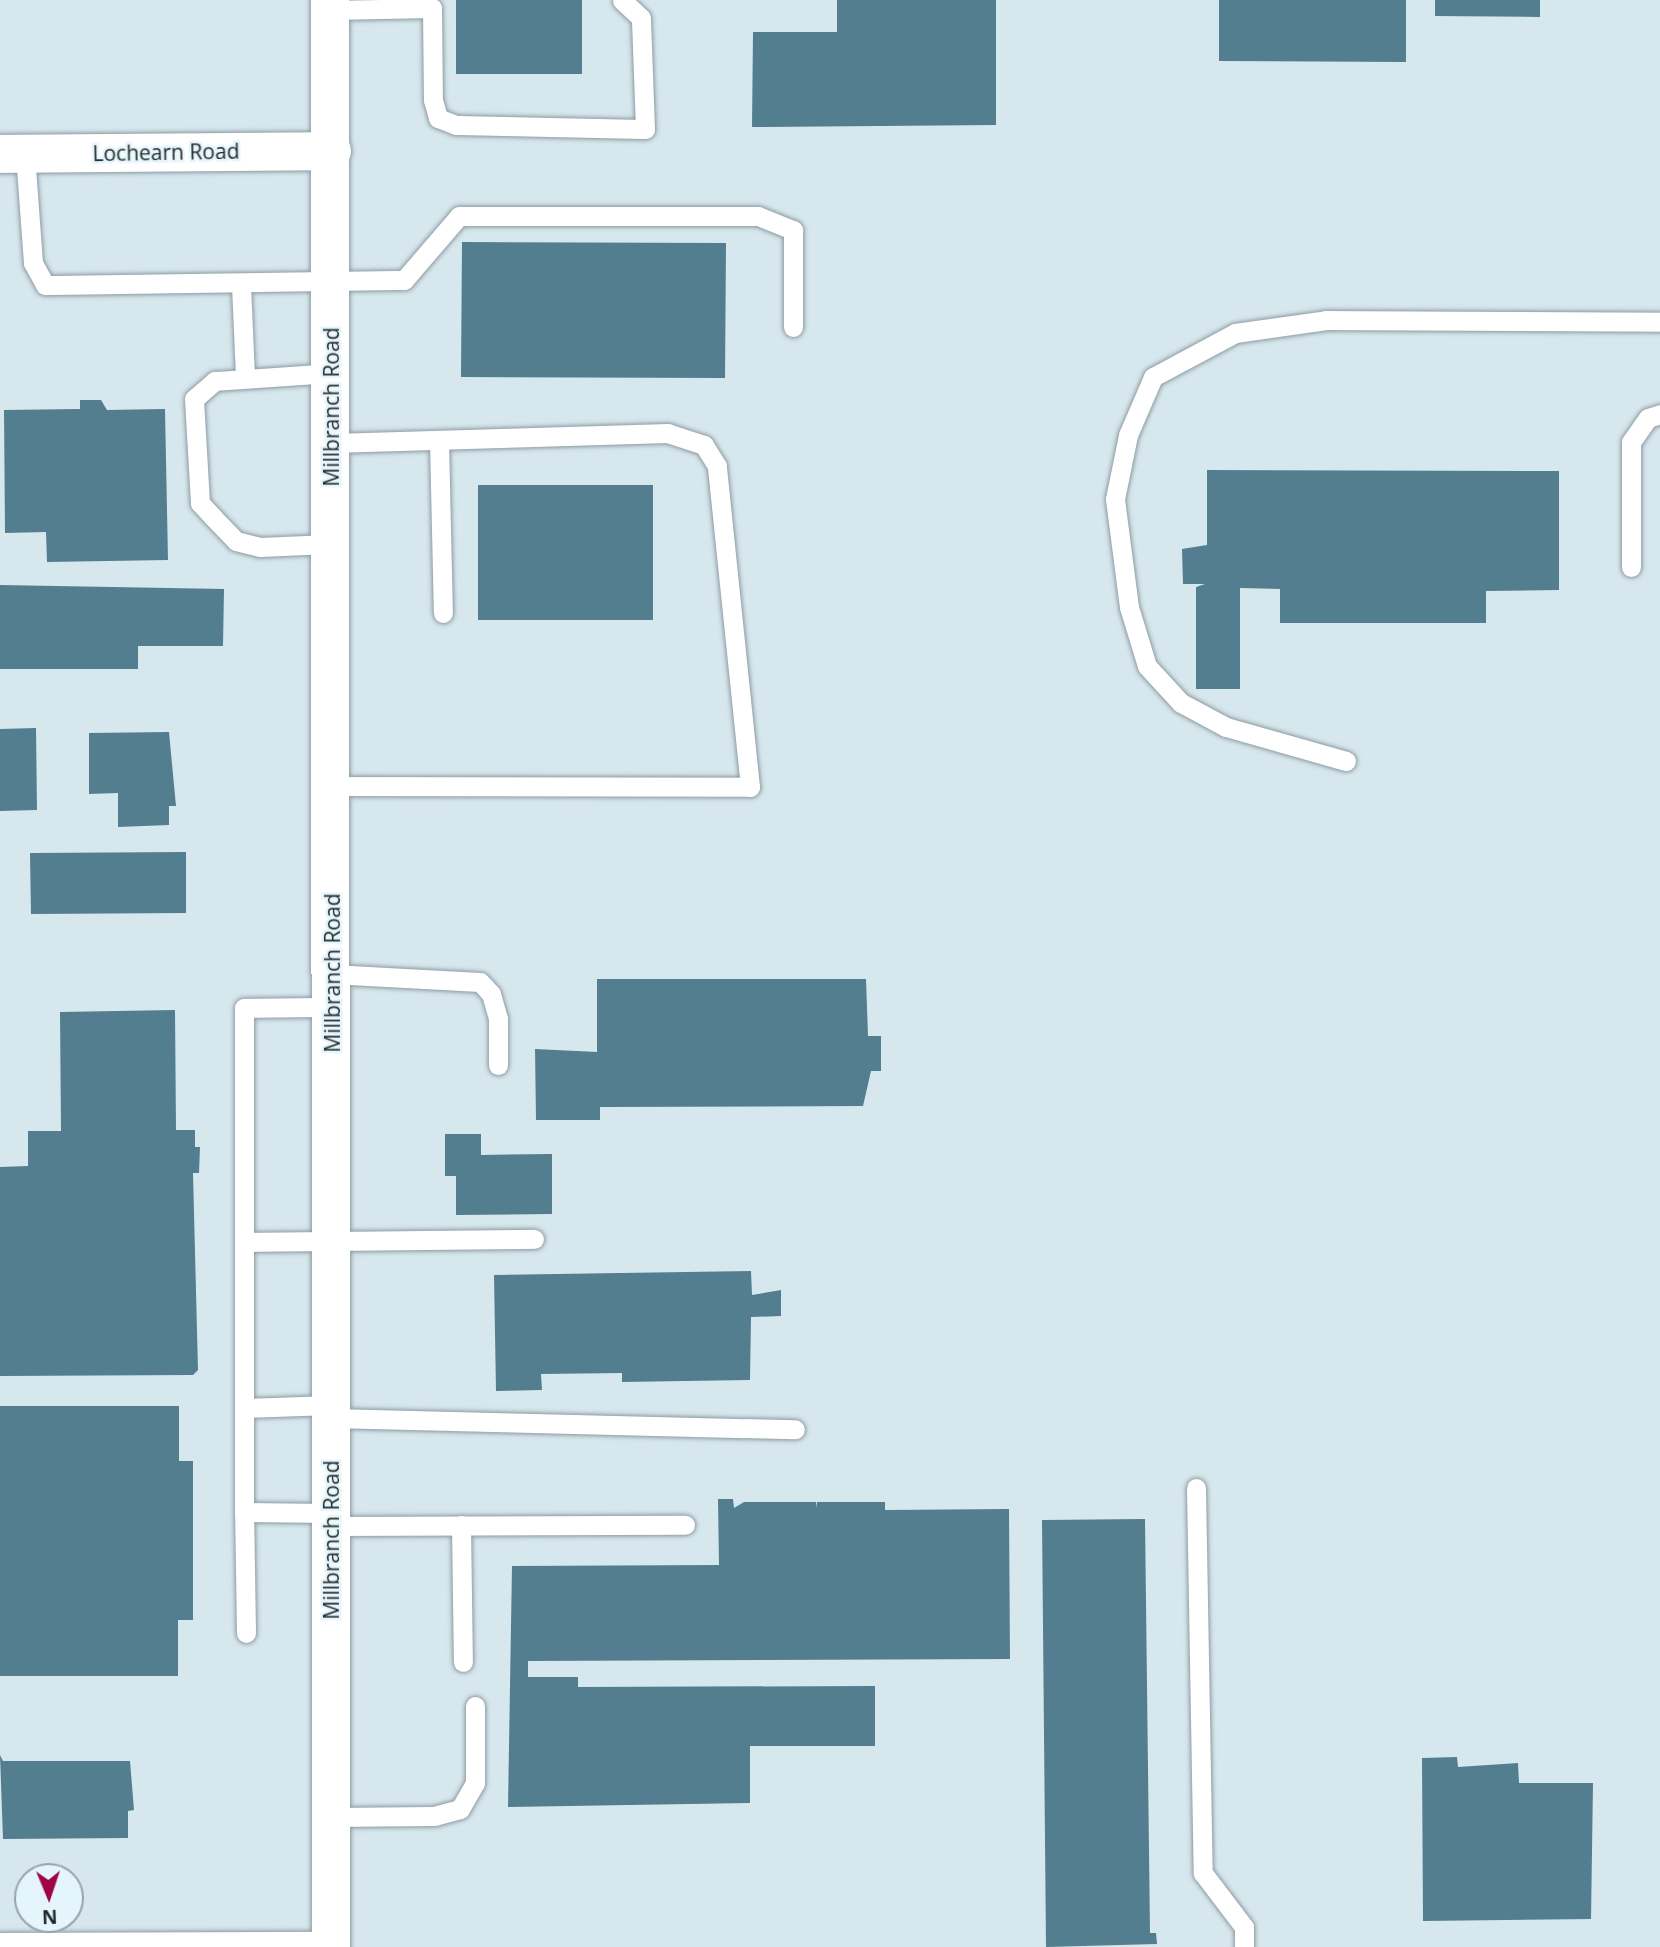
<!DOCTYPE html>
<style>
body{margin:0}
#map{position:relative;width:1660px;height:1947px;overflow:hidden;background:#d7e7ee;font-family:"Open Sans",sans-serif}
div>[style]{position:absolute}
.building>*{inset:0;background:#527e8f}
.roads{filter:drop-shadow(0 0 2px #8d9ca3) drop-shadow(0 0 2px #8d9ca3)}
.lane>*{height:19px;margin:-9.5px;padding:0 9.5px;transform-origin:9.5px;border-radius:9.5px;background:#fff}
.street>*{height:38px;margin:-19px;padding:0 19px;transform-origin:19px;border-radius:19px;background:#fff}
.secondary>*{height:38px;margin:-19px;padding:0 19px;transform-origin:19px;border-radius:19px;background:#fff}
span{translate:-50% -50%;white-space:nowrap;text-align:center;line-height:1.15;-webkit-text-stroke:5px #e4f5fb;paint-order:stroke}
.street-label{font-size:21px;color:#242a2c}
.north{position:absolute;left:14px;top:1863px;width:70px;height:70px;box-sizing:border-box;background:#e4f5fb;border:2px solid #97a4a8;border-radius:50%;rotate:178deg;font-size:19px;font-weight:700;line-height:28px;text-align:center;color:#242a2c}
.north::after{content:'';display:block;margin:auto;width:24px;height:32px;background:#a00444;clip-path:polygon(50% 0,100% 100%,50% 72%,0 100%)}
</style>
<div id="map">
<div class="building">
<div style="clip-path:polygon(456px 0,582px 0,582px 74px,456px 74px)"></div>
<div style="clip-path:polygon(837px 0,996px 0,996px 125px,752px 127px,753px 32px,837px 32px)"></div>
<div style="clip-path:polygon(1219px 0,1406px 0,1406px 62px,1219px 61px)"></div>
<div style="clip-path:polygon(1435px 0,1540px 0,1540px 17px,1435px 16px)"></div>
<div style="clip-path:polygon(462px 242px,726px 243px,725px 378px,461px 377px)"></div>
<div style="clip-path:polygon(80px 400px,101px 400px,107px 410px,165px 409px,168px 560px,47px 562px,46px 532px,5px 533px,4px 410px,80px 409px)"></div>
<div style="clip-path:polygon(1207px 470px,1559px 471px,1559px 590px,1486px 591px,1486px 623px,1280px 623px,1280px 589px,1240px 588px,1240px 689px,1196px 689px,1196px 587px,1205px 584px,1183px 584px,1182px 549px,1207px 545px)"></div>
<div style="clip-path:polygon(478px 485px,653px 485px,653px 620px,478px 620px)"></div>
<div style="clip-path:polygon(0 585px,224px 589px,223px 646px,138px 646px,138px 669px,0 669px)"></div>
<div style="clip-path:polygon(36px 728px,37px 810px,0 811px,0 729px)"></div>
<div style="clip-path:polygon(169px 732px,176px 806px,169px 806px,169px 825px,118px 827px,118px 793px,89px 794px,89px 733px)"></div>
<div style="clip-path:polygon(186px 852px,186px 913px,31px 914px,30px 853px)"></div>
<div style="clip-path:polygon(597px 979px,866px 979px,868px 1036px,881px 1036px,881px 1071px,871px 1071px,863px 1106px,600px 1107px,600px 1120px,536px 1120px,535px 1049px,597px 1052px)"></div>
<div style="clip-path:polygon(175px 1010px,176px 1130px,195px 1130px,195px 1147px,200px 1147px,199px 1173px,193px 1173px,198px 1370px,193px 1375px,0 1376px,0 1167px,28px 1166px,28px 1131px,61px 1131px,60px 1012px)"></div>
<div style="clip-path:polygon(445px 1134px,481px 1134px,481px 1155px,552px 1154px,552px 1214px,456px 1215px,456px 1176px,445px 1176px)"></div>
<div style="clip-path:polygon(751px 1271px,752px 1295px,781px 1290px,781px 1316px,751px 1317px,750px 1380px,622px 1382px,622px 1373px,541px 1374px,542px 1390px,496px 1391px,494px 1275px)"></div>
<div style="clip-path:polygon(0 1406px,179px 1406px,179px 1461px,193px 1461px,193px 1620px,178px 1620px,178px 1676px,0 1676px)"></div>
<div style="clip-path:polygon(718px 1499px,733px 1499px,734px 1508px,744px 1502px,816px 1502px,816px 1508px,817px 1502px,885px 1502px,885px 1510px,1009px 1509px,1010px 1659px,528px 1661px,528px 1677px,578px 1677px,578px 1687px,875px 1686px,875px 1746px,750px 1746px,750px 1803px,508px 1807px,512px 1566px,719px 1565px)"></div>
<div style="clip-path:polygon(1145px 1519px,1150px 1933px,1156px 1933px,1157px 1944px,1046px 1947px,1042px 1520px)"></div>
<div style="clip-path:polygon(0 1755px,3px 1761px,130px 1761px,134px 1810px,128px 1811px,128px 1838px,3px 1839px)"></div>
<div style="clip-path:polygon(1457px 1757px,1458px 1767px,1518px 1763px,1519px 1783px,1593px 1783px,1591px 1919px,1423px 1921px,1422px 1758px)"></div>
</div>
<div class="roads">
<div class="lane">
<div style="left:330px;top:10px;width:102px;rotate:-1.1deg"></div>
<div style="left:432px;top:8px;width:92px;rotate:89.4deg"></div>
<div style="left:433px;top:100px;width:19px;rotate:74deg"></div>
<div style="left:438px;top:118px;width:19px;rotate:21deg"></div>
<div style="left:456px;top:125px;width:189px;rotate:1.2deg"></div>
<div style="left:645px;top:129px;width:111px;rotate:-92.1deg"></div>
<div style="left:641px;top:18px;width:26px;rotate:-137deg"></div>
<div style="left:25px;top:154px;width:109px;rotate:85.8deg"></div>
<div style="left:33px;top:263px;width:25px;rotate:61deg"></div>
<div style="left:45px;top:285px;width:359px;rotate:-0.8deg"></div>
<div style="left:404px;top:280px;width:84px;rotate:-49.3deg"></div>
<div style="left:459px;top:216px;width:299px"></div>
<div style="left:758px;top:216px;width:38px;rotate:22deg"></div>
<div style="left:793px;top:230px;width:97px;rotate:90deg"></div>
<div style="left:241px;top:285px;width:92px;rotate:87.5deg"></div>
<div style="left:439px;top:441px;width:172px;rotate:88.7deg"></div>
<div style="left:329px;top:544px;width:69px;rotate:177.5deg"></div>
<div style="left:260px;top:547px;width:25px;rotate:-166deg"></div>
<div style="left:236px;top:541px;width:33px;rotate:-134deg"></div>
<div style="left:213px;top:517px;width:19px;rotate:-133deg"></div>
<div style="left:200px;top:503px;width:104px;rotate:-93.3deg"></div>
<div style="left:194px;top:399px;width:28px;rotate:-41deg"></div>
<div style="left:215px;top:381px;width:117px;rotate:-3.9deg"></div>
<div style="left:1631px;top:567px;width:125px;rotate:-90deg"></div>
<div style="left:1631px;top:442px;width:29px;rotate:-55deg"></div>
<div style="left:1648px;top:418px;width:13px;rotate:-18deg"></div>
<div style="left:1346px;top:761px;width:125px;rotate:-164.2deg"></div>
<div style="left:1226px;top:727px;width:51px;rotate:-151.9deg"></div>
<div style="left:1181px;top:703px;width:50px;rotate:-132.6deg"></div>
<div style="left:1147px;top:666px;width:62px;rotate:-107deg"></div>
<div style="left:1129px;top:607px;width:109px;rotate:-97.4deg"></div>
<div style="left:1115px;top:499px;width:65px;rotate:-78.5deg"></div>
<div style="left:1128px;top:435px;width:63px;rotate:-66.7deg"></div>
<div style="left:1153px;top:377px;width:93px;rotate:-28.2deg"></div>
<div style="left:1235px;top:333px;width:92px;rotate:-8.1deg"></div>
<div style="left:1326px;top:320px;width:334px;rotate:0.3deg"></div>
<div style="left:332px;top:786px;width:418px;rotate:0.1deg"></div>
<div style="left:750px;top:787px;width:323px;rotate:-95.9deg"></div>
<div style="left:717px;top:466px;width:25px;rotate:-122deg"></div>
<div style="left:704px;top:445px;width:38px;rotate:-162deg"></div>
<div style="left:668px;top:433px;width:336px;rotate:178.3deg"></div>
<div style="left:331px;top:974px;width:149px;rotate:3.1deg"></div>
<div style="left:480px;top:982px;width:16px;rotate:47deg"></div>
<div style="left:491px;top:994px;width:26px;rotate:74deg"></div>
<div style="left:498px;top:1019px;width:46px;rotate:90deg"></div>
<div style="left:245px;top:1242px;width:289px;rotate:-0.6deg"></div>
<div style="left:244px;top:1408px;width:400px;rotate:-90deg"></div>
<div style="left:244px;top:1008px;width:88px;rotate:-0.7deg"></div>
<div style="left:331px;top:1418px;width:464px;rotate:1.4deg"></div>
<div style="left:1196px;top:1488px;width:385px;rotate:89deg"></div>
<div style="left:1203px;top:1873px;width:68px;rotate:52.8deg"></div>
<div style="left:1244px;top:1927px;width:20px;rotate:90deg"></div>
<div style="left:244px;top:1512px;width:104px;rotate:-90deg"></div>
<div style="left:244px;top:1408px;width:87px;rotate:-2deg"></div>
<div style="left:461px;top:1525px;width:137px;rotate:89.2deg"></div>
<div style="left:331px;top:1526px;width:354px;rotate:-0.2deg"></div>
<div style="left:246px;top:1633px;width:121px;rotate:-90.9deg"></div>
<div style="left:244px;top:1512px;width:87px;rotate:0.7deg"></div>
<div style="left:331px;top:1817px;width:103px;rotate:-0.6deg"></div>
<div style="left:434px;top:1816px;width:27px;rotate:-15deg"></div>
<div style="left:460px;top:1809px;width:30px;rotate:-60deg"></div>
<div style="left:475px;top:1783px;width:77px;rotate:-90deg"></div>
<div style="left:0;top:1942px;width:331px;rotate:-0.2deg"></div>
</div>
<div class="street">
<div style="left:0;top:154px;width:332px;rotate:-0.5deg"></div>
</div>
<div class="secondary">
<div style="left:330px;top:0;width:1947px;rotate:89.97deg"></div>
</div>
</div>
<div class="street-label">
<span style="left:166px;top:152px;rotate:-1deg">Lochearn Road</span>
<span style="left:331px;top:407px;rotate:-90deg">Millbranch Road</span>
<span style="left:332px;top:973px;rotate:-90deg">Millbranch Road</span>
<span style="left:331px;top:1540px;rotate:-90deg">Millbranch Road</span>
</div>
<div class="north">N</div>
</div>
